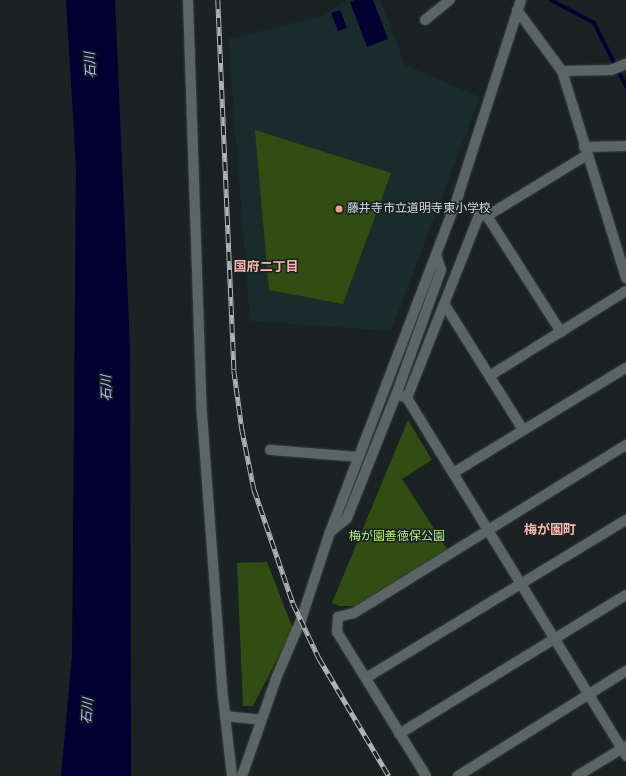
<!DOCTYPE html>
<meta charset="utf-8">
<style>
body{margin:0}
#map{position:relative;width:626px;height:776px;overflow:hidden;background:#1a2223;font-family:"Varela Round","Noto Sans JP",sans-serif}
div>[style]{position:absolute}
.built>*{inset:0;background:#1a2b2c}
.green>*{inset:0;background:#314d13}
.water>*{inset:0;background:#030031}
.stream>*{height:4px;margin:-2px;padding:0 2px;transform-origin:2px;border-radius:2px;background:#030031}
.roads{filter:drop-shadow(0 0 1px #373e3e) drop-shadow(0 0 1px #373e3e)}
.street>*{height:10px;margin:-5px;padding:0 5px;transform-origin:5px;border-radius:5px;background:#5c6566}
.secondary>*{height:10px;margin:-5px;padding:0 5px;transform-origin:5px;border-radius:5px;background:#5c6566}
.rail>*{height:4.5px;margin-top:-2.25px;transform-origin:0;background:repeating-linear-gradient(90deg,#1a2223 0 9px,#aeb4b5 0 18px);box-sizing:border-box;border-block:1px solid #aeb4b5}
.dots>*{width:11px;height:11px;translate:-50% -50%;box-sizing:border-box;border:2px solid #1a2223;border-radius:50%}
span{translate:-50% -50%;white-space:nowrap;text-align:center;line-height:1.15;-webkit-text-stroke:3px #1a2223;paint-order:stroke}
.poi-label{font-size:12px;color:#d5dbdb}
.left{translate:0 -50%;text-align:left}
.park-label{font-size:12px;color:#b3ec80}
.water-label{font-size:13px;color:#aabdfa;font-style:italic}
.neighbourhood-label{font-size:13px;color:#fbb7ae;font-weight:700}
</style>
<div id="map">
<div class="built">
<div style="clip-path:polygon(347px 0,380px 0,405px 65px,480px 97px,391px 331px,250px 321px,228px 39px,324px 15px)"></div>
</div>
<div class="green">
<div style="clip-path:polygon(255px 130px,391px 173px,343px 304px,269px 290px)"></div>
<div style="clip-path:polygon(408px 420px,432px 460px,402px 479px,447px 549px,355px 606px,339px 606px,332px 603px)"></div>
<div style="clip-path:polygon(267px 562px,293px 629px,253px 706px,243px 706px,237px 563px)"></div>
</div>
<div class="water">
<div style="clip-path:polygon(66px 0,115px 0,130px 347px,131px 776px,61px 776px,72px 655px,76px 168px)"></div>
<div style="clip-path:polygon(355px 0,373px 0,388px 39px,367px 47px,350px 2px)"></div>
<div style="clip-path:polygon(340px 10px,347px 28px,338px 31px,331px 13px)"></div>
</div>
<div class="stream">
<div style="left:551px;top:0;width:49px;rotate:28.1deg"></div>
<div style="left:594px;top:23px;width:71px;rotate:63.1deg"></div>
</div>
<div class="roads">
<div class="street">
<div style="left:517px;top:10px;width:76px;rotate:53.6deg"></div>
<div style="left:562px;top:71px;width:217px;rotate:72.8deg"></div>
<div style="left:425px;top:20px;width:32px;rotate:-39deg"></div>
<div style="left:562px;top:71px;width:49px;rotate:-1.2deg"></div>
<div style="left:611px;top:70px;width:16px;rotate:-22deg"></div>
<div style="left:584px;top:147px;width:42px;rotate:-1.4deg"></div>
<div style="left:487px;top:216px;width:138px;rotate:57.5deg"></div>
<div style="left:445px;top:305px;width:147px;rotate:58deg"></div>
<div style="left:491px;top:375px;width:159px;rotate:-31.9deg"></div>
<div style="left:402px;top:396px;width:5px;rotate:22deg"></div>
<div style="left:407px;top:398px;width:197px;rotate:-68.5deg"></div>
<div style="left:479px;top:215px;width:8px;rotate:7deg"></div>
<div style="left:487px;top:216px;width:117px;rotate:-31.4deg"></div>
<div style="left:407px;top:398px;width:420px;rotate:58.5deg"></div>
<div style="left:270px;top:450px;width:89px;rotate:4.5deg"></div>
<div style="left:453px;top:473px;width:202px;rotate:-31.3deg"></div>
<div style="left:277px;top:676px;width:61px;rotate:-66.8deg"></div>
<div style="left:301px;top:620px;width:93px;rotate:-71.8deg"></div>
<div style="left:330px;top:532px;width:22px;rotate:-39deg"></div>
<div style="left:347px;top:518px;width:132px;rotate:-68.3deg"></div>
<div style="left:396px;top:395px;width:133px;rotate:-70.2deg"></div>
<div style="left:441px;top:270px;width:16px;rotate:-108deg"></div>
<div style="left:366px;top:678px;width:304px;rotate:-31.3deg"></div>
<div style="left:399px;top:734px;width:266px;rotate:-31.5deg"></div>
<div style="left:426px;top:776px;width:169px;rotate:-121.7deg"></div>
<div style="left:337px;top:632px;width:15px;rotate:-86deg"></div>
<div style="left:338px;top:617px;width:16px;rotate:-14deg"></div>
<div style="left:354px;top:613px;width:320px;rotate:-31.7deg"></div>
<div style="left:458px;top:776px;width:198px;rotate:-32deg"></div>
<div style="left:577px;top:776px;width:57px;rotate:-31.5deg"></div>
</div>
<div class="secondary">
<div style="left:188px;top:0;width:414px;rotate:88.1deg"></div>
<div style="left:202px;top:414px;width:284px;rotate:85.8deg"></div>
<div style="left:223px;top:697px;width:80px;rotate:83.5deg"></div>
<div style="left:330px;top:532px;width:360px;rotate:-69.1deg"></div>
<div style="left:458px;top:196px;width:206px;rotate:-72.2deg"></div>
<div style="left:225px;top:716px;width:36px;rotate:6deg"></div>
<div style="left:242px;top:776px;width:106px;rotate:-70.7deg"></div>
</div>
</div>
<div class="rail">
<div style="left:218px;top:0;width:370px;rotate:87.5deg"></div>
<div style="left:234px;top:370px;width:60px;rotate:82.3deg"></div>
<div style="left:242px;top:429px;width:61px;rotate:78.7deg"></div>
<div style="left:254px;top:489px;width:120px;rotate:71.1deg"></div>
<div style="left:293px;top:603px;width:61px;rotate:64.7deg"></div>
<div style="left:319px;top:658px;width:137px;rotate:59.3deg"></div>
</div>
<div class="dots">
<div style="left:339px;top:209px;background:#f59c91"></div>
</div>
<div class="poi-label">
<span class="left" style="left:347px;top:209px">藤井寺市立道明寺東小学校</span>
</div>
<div class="park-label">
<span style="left:397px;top:537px">梅が園善徳保公園</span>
</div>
<div class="water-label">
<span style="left:91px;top:65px;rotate:-93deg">石川</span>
<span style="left:107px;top:388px;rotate:-91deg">石川</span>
<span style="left:88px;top:711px;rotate:-86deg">石川</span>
</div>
<div class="neighbourhood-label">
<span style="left:266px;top:267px">国府二丁目</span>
<span style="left:550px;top:530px">梅が園町</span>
</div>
</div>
